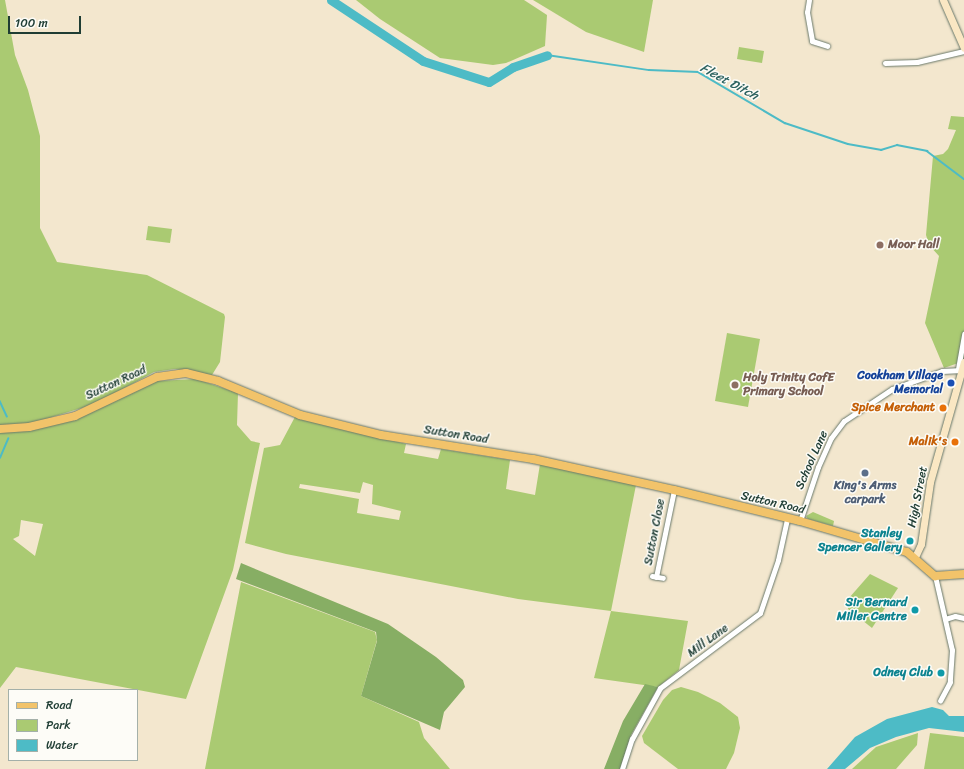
<!DOCTYPE html>
<style>
body{margin:0}
#map{position:relative;width:964px;height:769px;overflow:hidden;background:#f3e7ce;font-family:Sriracha,sans-serif}
div>[style]{position:absolute}
.green>*{inset:0;background:#aaca72}
.forest>*{inset:0;background:#87ae64}
.water>*{inset:0;background:#4dbbc6}
.stream>*{height:1.5px;margin:-0.75px;padding:0 0.75px;transform-origin:0.75px;border-radius:0.75px;background:#4dbbc6}
.river>*{height:9px;margin:-4.5px;padding:0 4.5px;transform-origin:4.5px;border-radius:4.5px;background:#4dbbc6}
.roads{filter:drop-shadow(0 0 1px #69786a) drop-shadow(0 0 1px #69786a)}
.minor>*{height:5px;margin:-2.5px;padding:0 2.5px;transform-origin:2.5px;border-radius:2.5px;background:#fff}
.secondary>*{height:7px;margin:-3.5px;padding:0 3.5px;transform-origin:3.5px;border-radius:3.5px;background:#fae7c3}
.primary>*{height:8px;margin:-4px;padding:0 4px;transform-origin:4px;border-radius:4px;background:#f2c36a}
.dots>*{width:11px;height:11px;translate:-50% -50%;box-sizing:border-box;border:2px solid #fdfcf7;border-radius:50%}
span{translate:-50% -50%;white-space:nowrap;text-align:center;line-height:1.15;-webkit-text-stroke:3px #fdfcf7;paint-order:stroke}
.education-label{font-size:12px;color:#785e54;font-weight:700}
.left{translate:0 -50%;text-align:left}
.transit-label{font-size:12px;color:#164399;font-weight:700}
.right{translate:-100% -50%;text-align:right}
.street-label{font-size:12px;color:#1f3d34}
.food-label{font-size:12px;color:#c56008;font-weight:700}
.service-label{font-size:12px;color:#4e5e75;font-weight:700}
.culture-label{font-size:12px;color:#0d838f;font-weight:700}
.water-label{font-size:13px;color:#2d6360;font-style:italic}
.legend{position:absolute;left:8px;top:689px;width:130px;height:72px;box-sizing:border-box;background:#fdfcf7;border:1px solid #a4b0a9;margin:0;padding:5px 7px;list-style:none;font-size:12px;color:#1f3d34}
.legend li{display:flex;align-items:center;gap:8px;height:20px}
.legend b{width:20px;border:1px solid #a4b0a9}
.scale{position:absolute;left:8px;top:16px;width:73px;height:18px;box-sizing:border-box;border:2px solid #1f3d34;border-top:0;padding-left:5px;font-size:12px;line-height:14px;white-space:nowrap;color:#1f3d34;-webkit-text-stroke:3px #fdfcf7;paint-order:stroke}
</style>
<div id="map">
<div class="green">
<div style="clip-path:polygon(evenodd,0 0,5px 0,15px 55px,28px 90px,40px 136px,40px 228px,57px 262px,147px 275px,224px 314px,225px 317px,220px 362px,212px 375px,175px 369px,154px 372px,95px 404px,52px 417px,47px 426px,77px 419px,157px 381px,196px 379px,238px 393px,237px 425px,251px 441px,260px 443px,233px 570px,186px 699px,16px 667px,0 688px,0 0,21px 520px,43px 524px,35px 556px,13px 539px,19px 536px,21px 520px)"></div>
<div style="clip-path:polygon(356px 0,524px 0,547px 15px,545px 46px,506px 63px,493px 65px,440px 58px,380px 19px)"></div>
<div style="clip-path:polygon(533px 0,653px 0,644px 52px,586px 32px)"></div>
<div style="clip-path:polygon(739px 47px,764px 51px,762px 63px,737px 59px)"></div>
<div style="clip-path:polygon(951px 116px,964px 117px,964px 361px,944px 368px,925px 323px,939px 256px,929px 245px,926px 235px,933px 156px,943px 154px,948px 149px,956px 130px,948px 129px)"></div>
<div style="clip-path:polygon(148px 226px,172px 229px,170px 243px,146px 240px)"></div>
<div style="clip-path:polygon(727px 333px,760px 339px,748px 407px,715px 401px)"></div>
<div style="clip-path:polygon(evenodd,296px 415px,406px 444px,404px 453px,438px 459px,441px 449px,510px 460px,506px 489px,535px 495px,540px 464px,636px 485px,611px 611px,688px 621px,679px 670px,658px 687px,594px 678px,611px 611px,518px 599px,286px 554px,245px 543px,264px 448px,280px 445px,296px 415px,363px 482px,373px 485px,372px 504px,401px 511px,399px 520px,357px 513px,359px 499px,299px 488px,300px 484px,360px 493px,363px 482px)"></div>
<div style="clip-path:polygon(813px 512px,834px 521px,833px 526px,808px 519px,806px 516px)"></div>
<div style="clip-path:polygon(870px 574px,898px 588px,872px 628px,848px 609px,849px 598px)"></div>
<div style="clip-path:polygon(241px 582px,375px 632px,377px 640px,361px 696px,419px 722px,424px 738px,450px 769px,205px 769px)"></div>
<div style="clip-path:polygon(681px 687px,698px 692px,720px 703px,738px 717px,740px 728px,734px 753px,726px 769px,678px 769px,644px 743px,642px 736px,663px 700px,672px 690px)"></div>
<div style="clip-path:polygon(918px 733px,917px 745px,896px 769px,852px 769px,876px 747px)"></div>
<div style="clip-path:polygon(930px 733px,964px 737px,964px 769px,924px 769px)"></div>
</div>
<div class="forest">
<div style="clip-path:polygon(241px 563px,388px 624px,436px 657px,463px 680px,465px 687px,444px 712px,440px 730px,361px 696px,377px 641px,376px 632px,236px 579px)"></div>
<div style="clip-path:polygon(645px 684px,658px 687px,631px 735px,620px 769px,604px 769px,623px 721px)"></div>
</div>
<div class="water">
<div style="clip-path:polygon(932px 707px,943px 710px,949px 716px,964px 716px,964px 732px,929px 728px,896px 737px,870px 748px,845px 769px,827px 769px,855px 737px,887px 719px)"></div>
</div>
<div class="stream">
<div style="left:547px;top:55px;width:103px;rotate:8.4deg"></div>
<div style="left:649px;top:70px;width:49px;rotate:2.3deg"></div>
<div style="left:698px;top:72px;width:101px;rotate:30.4deg"></div>
<div style="left:785px;top:123px;width:66px;rotate:18.4deg"></div>
<div style="left:848px;top:144px;width:34px;rotate:10deg"></div>
<div style="left:881px;top:150px;width:17px;rotate:-17deg"></div>
<div style="left:897px;top:145px;width:31px;rotate:11deg"></div>
<div style="left:927px;top:151px;width:46px;rotate:37.1deg"></div>
<div style="left:0;top:401px;width:17px;rotate:65deg"></div>
<div style="left:0;top:458px;width:21px;rotate:-67deg"></div>
</div>
<div class="river">
<div style="left:331px;top:0;width:110px;rotate:33.5deg"></div>
<div style="left:423px;top:61px;width:69px;rotate:17.7deg"></div>
<div style="left:489px;top:82px;width:28px;rotate:-32deg"></div>
<div style="left:513px;top:67px;width:36px;rotate:-19deg"></div>
</div>
<div class="roads">
<div class="minor">
<div style="left:809px;top:0;width:12px;rotate:99deg"></div>
<div style="left:807px;top:12px;width:29px;rotate:80deg"></div>
<div style="left:812px;top:41px;width:16px;rotate:18deg"></div>
<div style="left:885px;top:63px;width:32px;rotate:-2deg"></div>
<div style="left:917px;top:62px;width:48px;rotate:-13.2deg"></div>
<div style="left:958px;top:369px;width:36px;rotate:-80deg"></div>
<div style="left:800px;top:521px;width:57px;rotate:-71.6deg"></div>
<div style="left:818px;top:467px;width:32px;rotate:-66deg"></div>
<div style="left:831px;top:438px;width:21px;rotate:-53deg"></div>
<div style="left:844px;top:421px;width:58px;rotate:-33.7deg"></div>
<div style="left:892px;top:389px;width:53px;rotate:-19.8deg"></div>
<div style="left:942px;top:371px;width:20px;rotate:-3deg"></div>
<div style="left:652px;top:576px;width:11px;rotate:10deg"></div>
<div style="left:935px;top:576px;width:76px;rotate:77.1deg"></div>
<div style="left:952px;top:650px;width:32px;rotate:94deg"></div>
<div style="left:950px;top:682px;width:21px;rotate:118deg"></div>
<div style="left:656px;top:577px;width:89px;rotate:-78.3deg"></div>
<div style="left:945px;top:619px;width:10px;rotate:-17deg"></div>
<div style="left:955px;top:616px;width:9px;rotate:13deg"></div>
<div style="left:622px;top:769px;width:32px;rotate:-72deg"></div>
<div style="left:632px;top:739px;width:58px;rotate:-61.2deg"></div>
<div style="left:660px;top:688px;width:125px;rotate:-36.9deg"></div>
<div style="left:760px;top:613px;width:56px;rotate:-71.2deg"></div>
<div style="left:778px;top:560px;width:42px;rotate:-77.6deg"></div>
</div>
<div class="secondary">
<div style="left:943px;top:0;width:52px;rotate:66.4deg"></div>
<div style="left:915px;top:557px;width:14px;rotate:-65deg"></div>
<div style="left:921px;top:544px;width:63px;rotate:-81.7deg"></div>
<div style="left:930px;top:482px;width:125px;rotate:-74.2deg"></div>
</div>
<div class="primary">
<div style="left:0;top:429px;width:29px;rotate:-4deg"></div>
<div style="left:29px;top:427px;width:47px;rotate:-13.4deg"></div>
<div style="left:75px;top:416px;width:91px;rotate:-25.4deg"></div>
<div style="left:157px;top:377px;width:29px;rotate:-8deg"></div>
<div style="left:186px;top:373px;width:33px;rotate:14deg"></div>
<div style="left:218px;top:381px;width:89px;rotate:22.5deg"></div>
<div style="left:300px;top:415px;width:83px;rotate:13.9deg"></div>
<div style="left:381px;top:435px;width:154px;rotate:9deg"></div>
<div style="left:533px;top:459px;width:144px;rotate:12.4deg"></div>
<div style="left:674px;top:490px;width:130px;rotate:13.8deg"></div>
<div style="left:800px;top:521px;width:111px;rotate:16.2deg"></div>
<div style="left:907px;top:552px;width:37px;rotate:41deg"></div>
<div style="left:935px;top:576px;width:29px;rotate:-4deg"></div>
</div>
</div>
<div class="dots">
<div style="left:880px;top:245px;background:#8d6e63"></div>
<div style="left:951px;top:383px;background:#1a4fb4"></div>
<div style="left:735px;top:385px;background:#8d6e63"></div>
<div style="left:943px;top:408px;background:#e8710a"></div>
<div style="left:955px;top:442px;background:#e8710a"></div>
<div style="left:865px;top:473px;background:#5c6f8a"></div>
<div style="left:910px;top:541px;background:#0f9aa8"></div>
<div style="left:915px;top:610px;background:#0f9aa8"></div>
<div style="left:941px;top:673px;background:#0f9aa8"></div>
</div>
<div class="education-label">
<span class="left" style="left:888px;top:245px">Moor Hall</span>
<span class="left" style="left:743px;top:385px">Holy Trinity CofE<br>Primary School</span>
</div>
<div class="transit-label">
<span class="right" style="left:943px;top:383px">Cookham Village<br>Memorial</span>
</div>
<div class="street-label">
<span style="left:116px;top:383px;rotate:-25deg">Sutton Road</span>
<span style="left:456px;top:435px;rotate:9deg">Sutton Road</span>
<span style="left:812px;top:460px;rotate:-66deg">School Lane</span>
<span style="left:918px;top:497px;rotate:-79deg">High Street</span>
<span style="left:773px;top:503px;rotate:13deg">Sutton Road</span>
<span style="left:655px;top:532px;rotate:-79deg">Sutton Close</span>
<span style="left:708px;top:641px;rotate:-36deg">Mill Lane</span>
</div>
<div class="food-label">
<span class="right" style="left:935px;top:408px">Spice Merchant</span>
<span class="right" style="left:947px;top:442px">Malik's</span>
</div>
<div class="service-label">
<span style="left:865px;top:493px">King's Arms<br>carpark</span>
</div>
<div class="culture-label">
<span class="right" style="left:902px;top:541px">Stanley<br>Spencer Gallery</span>
<span class="right" style="left:907px;top:610px">Sir Bernard<br>Miller Centre</span>
<span class="right" style="left:933px;top:673px">Odney Club</span>
</div>
<div class="water-label">
<span style="left:729px;top:82px;rotate:28deg">Fleet Ditch</span>
</div>
<ul class="legend">
<li><b style="height:5px;background:#f2c36a"></b>Road</li>
<li><b style="height:11px;background:#aaca72"></b>Park</li>
<li><b style="height:11px;background:#4dbbc6"></b>Water</li>
</ul>
<div class="scale">100 m</div>
</div>
